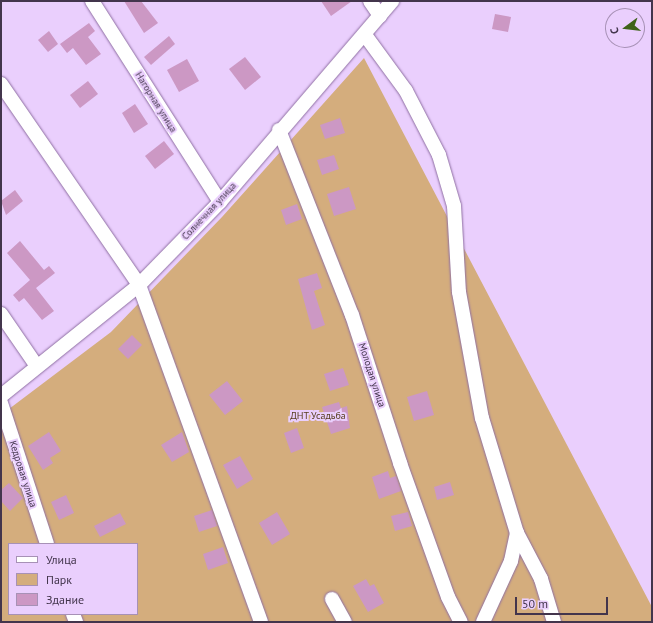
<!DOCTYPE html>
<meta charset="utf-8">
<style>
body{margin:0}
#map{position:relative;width:653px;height:623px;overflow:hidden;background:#eacffd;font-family:"PT Sans",sans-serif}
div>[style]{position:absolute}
.green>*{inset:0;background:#d4ad7d}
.building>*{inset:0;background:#cc98c4}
.roads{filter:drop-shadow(0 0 1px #8f6fa3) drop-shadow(0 0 1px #8f6fa3)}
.street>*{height:14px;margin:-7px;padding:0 7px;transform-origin:7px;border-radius:7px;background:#fff}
span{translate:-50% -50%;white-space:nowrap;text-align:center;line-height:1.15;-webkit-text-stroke:4px #eacffd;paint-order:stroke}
.street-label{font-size:10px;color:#43354c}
.park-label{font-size:10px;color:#573e1d}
.frame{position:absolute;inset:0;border:2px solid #43354c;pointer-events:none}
.legend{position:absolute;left:8px;top:543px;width:130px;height:72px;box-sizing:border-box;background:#eacffd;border:1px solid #a791b6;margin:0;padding:5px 7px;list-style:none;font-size:12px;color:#43354c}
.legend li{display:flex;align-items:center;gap:8px;height:20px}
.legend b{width:20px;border:1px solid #a791b6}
.north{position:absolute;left:605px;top:8px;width:40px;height:40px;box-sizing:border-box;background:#eacffd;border:1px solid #a791b6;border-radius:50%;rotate:255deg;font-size:11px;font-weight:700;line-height:16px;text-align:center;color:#43354c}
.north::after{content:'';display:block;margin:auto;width:14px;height:18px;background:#3f6219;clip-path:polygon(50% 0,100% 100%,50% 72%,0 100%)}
.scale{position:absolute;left:515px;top:597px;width:93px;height:18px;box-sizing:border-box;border:2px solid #43354c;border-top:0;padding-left:5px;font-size:12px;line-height:14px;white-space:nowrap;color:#43354c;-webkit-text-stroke:3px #eacffd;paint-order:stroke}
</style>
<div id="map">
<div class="green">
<div style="clip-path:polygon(evenodd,364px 58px,652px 607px,652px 622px,1px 622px,1px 415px,111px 332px,222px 217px,364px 58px,9px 544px,137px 544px,137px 614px,9px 614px,9px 544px)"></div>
</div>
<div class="building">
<div style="clip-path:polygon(124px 1px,141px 1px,158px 23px,144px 33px)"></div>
<div style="clip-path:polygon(321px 1px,352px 1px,331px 16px)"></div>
<div style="clip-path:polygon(495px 14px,511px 17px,508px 32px,492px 29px)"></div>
<div style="clip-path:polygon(89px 23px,95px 31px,88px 37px,101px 54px,86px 65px,73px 48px,67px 53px,60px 44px)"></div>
<div style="clip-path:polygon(49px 31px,58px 44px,48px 52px,38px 40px)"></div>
<div style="clip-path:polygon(169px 36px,175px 44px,151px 65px,144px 57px)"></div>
<div style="clip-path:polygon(245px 57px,261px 77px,245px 90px,229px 69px)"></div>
<div style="clip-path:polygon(187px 59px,199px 81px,179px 92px,167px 70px)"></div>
<div style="clip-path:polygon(88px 81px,98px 94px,80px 108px,70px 95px)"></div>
<div style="clip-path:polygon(135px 104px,148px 124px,134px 133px,122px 113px)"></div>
<div style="clip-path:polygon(340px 118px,345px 133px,325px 139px,320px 125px)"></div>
<div style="clip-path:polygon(164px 141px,174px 154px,155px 169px,145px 156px)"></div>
<div style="clip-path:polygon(334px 155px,339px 169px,322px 175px,317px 160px)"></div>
<div style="clip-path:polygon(349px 187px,356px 209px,334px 216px,327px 194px)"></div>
<div style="clip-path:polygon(15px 190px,23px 201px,6px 215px,1px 201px)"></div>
<div style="clip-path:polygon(297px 204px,302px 219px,286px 225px,281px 210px)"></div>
<div style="clip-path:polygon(20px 241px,44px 270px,49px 266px,55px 273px,36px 288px,54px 311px,42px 320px,24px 298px,19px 302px,13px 295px,30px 280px,7px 253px)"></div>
<div style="clip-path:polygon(317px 273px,322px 288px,314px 291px,325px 325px,312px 330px,298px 279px)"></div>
<div style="clip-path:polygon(132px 335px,142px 345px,128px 359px,118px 349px)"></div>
<div style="clip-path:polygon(343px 368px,349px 385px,330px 391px,324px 374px)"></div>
<div style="clip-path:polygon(227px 381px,243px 401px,225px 415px,209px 395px)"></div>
<div style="clip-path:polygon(427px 391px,434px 415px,414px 421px,407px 397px)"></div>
<div style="clip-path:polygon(339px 402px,341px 408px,347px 406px,350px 428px,331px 434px,322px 407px)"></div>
<div style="clip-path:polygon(297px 428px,304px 448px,291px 453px,284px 433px)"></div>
<div style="clip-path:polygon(49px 432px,61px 451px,50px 458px,53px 463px,43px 470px,28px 446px)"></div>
<div style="clip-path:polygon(182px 432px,189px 452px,172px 462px,161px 445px)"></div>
<div style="clip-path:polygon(240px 456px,253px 479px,237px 489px,223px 465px)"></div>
<div style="clip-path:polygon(388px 471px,390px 478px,396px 476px,401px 491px,379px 499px,372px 477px)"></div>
<div style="clip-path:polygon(450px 482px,454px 495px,437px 500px,434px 487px)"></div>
<div style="clip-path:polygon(9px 483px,23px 498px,10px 511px,1px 501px,1px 490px)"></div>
<div style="clip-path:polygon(66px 495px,74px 513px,59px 520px,51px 502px)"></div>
<div style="clip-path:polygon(212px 510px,217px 526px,199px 532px,194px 516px)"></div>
<div style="clip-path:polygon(277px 512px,290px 534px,272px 545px,259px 523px)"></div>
<div style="clip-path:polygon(408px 512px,412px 526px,395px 531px,391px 516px)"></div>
<div style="clip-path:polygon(120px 513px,126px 524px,100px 537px,94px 526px)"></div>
<div style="clip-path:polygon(223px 547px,228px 563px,208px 570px,203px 554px)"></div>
<div style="clip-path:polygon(366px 579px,370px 586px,374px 584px,384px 603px,368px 612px,353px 586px)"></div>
</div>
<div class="roads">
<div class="street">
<div style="left:92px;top:1px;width:238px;rotate:57.5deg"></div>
<div style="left:370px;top:1px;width:18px;rotate:56deg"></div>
<div style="left:365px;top:35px;width:69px;rotate:53.8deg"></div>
<div style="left:406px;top:91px;width:72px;rotate:62.7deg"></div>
<div style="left:439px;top:155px;width:53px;rotate:73.6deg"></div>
<div style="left:454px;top:206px;width:86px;rotate:86.7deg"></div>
<div style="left:459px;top:292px;width:128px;rotate:79.7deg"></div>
<div style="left:482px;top:418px;width:120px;rotate:73.1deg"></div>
<div style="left:517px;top:533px;width:52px;rotate:62.4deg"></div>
<div style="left:541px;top:579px;width:45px;rotate:73.2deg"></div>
<div style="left:1px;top:84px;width:244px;rotate:55.5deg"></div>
<div style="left:139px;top:285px;width:358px;rotate:70.1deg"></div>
<div style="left:279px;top:130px;width:199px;rotate:68.5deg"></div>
<div style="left:352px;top:315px;width:156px;rotate:72deg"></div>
<div style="left:400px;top:463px;width:142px;rotate:70.3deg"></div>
<div style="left:448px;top:597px;width:28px;rotate:63deg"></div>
<div style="left:1px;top:314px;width:62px;rotate:55.5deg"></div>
<div style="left:1px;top:396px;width:177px;rotate:-38.8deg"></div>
<div style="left:139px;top:285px;width:116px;rotate:-45.7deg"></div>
<div style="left:220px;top:202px;width:265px;rotate:-49.4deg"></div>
<div style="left:1px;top:403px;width:148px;rotate:71.9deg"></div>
<div style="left:332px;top:599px;width:26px;rotate:61deg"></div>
<div style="left:73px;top:614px;width:9px;rotate:69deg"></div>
<div style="left:483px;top:622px;width:67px;rotate:-65.3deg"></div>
<div style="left:511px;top:561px;width:29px;rotate:-78deg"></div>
</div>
</div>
<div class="street-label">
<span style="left:156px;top:102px;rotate:58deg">Нагорная улица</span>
<span style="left:209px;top:211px;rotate:-47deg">Солнечная улица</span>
<span style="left:372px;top:375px;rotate:72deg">Молодая улица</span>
<span style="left:23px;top:474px;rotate:72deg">Кедровая улица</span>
</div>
<div class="park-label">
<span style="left:318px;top:416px">ДНТ Усадьба</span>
</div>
<div class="frame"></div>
<ul class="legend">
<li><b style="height:5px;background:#fff"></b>Улица</li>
<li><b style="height:11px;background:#d4ad7d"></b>Парк</li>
<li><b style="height:11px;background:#cc98c4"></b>Здание</li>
</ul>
<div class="north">С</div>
<div class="scale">50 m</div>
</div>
